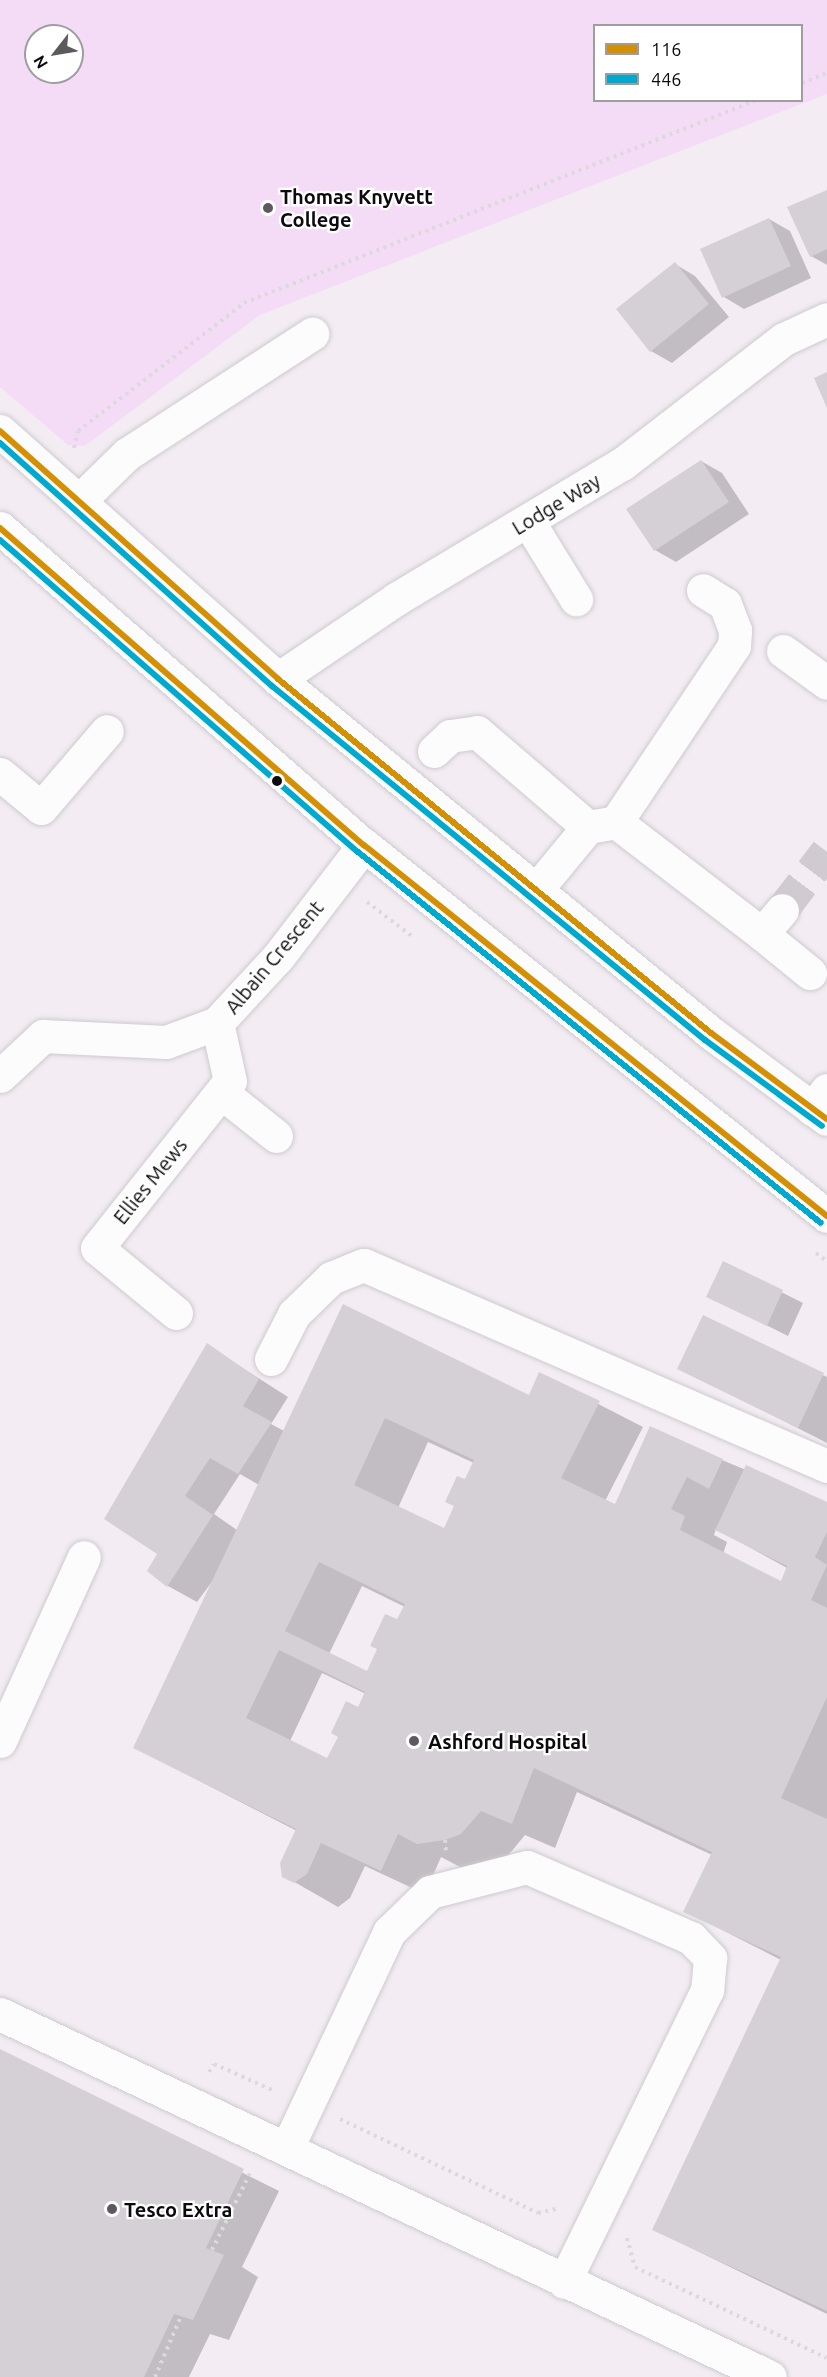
<!DOCTYPE html>
<style>
body{margin:0}
#map{position:relative;width:827px;height:2377px;overflow:hidden;background:#f3edf3;font-family:Ubuntu,sans-serif}
div>[style]{position:absolute}
.green>*{inset:0;background:#f4dcf7}
.shadow>*{inset:0;background:#0003}
.building>*{inset:0;background:#d4d0d5}
.minor-tunnel>*{height:33px;margin-top:-16.5px;transform-origin:0;background:repeating-linear-gradient(90deg,#d0cbd1 0 33px,transparent 0 49px)}
.path>*{height:4px;margin-top:-2px;transform-origin:0;background:repeating-linear-gradient(90deg,#dcd9dc 0 3px,transparent 0 7.5px)}
.roads{filter:drop-shadow(0 0 2px #cecace) drop-shadow(0 0 2px #cecace)}
.minor>*{height:33px;margin:-16.5px;padding:0 16.5px;transform-origin:16.5px;border-radius:16.5px;background:#fdfcfd}
.highway>*{height:33px;margin:-16.5px;padding:0 16.5px;transform-origin:16.5px;border-radius:16.5px;background:#fdfcfd}
.bus-1>*{height:6px;margin:-3px;padding:0 3px;transform-origin:3px;border-radius:3px;background:#d48f02}
.bus-2>*{height:6px;margin:-3px;padding:0 3px;transform-origin:3px;border-radius:3px;background:#00a9ce}
.dots>*{width:16px;height:16px;translate:-50% -50%;box-sizing:border-box;border:3px solid #fff;border-radius:50%}
span{translate:-50% -50%;white-space:nowrap;text-align:center;line-height:1.15;-webkit-text-stroke:4.5px #fff;paint-order:stroke}
.poi-label{font-size:20px;color:#0d0a0e;font-weight:700}
.left{translate:0 -50%;text-align:left}
.street-label{font-size:20px;color:#0d0a0e}
.legend{position:absolute;left:593px;top:24px;width:210px;height:78px;box-sizing:border-box;background:#fff;border:2px solid #9e9d9f;margin:0;padding:8px 10px;list-style:none;font-size:18px;color:#0d0a0e}
.legend li{display:flex;align-items:center;gap:12px;height:30px}
.legend b{width:30px;border:2px solid #9e9d9f}
.north{position:absolute;left:24px;top:24px;width:60px;height:60px;box-sizing:border-box;background:#fff;border:2px solid #9e9d9f;border-radius:50%;rotate:239deg;font-size:16px;font-weight:700;line-height:24px;text-align:center;color:#0d0a0e}
.north::after{content:'';display:block;margin:auto;width:21px;height:27px;background:#5e595e;clip-path:polygon(50% 0,100% 100%,50% 72%,0 100%)}
</style>
<div id="map">
<div class="green">
<div style="clip-path:polygon(evenodd,0 0,827px 0,827px 94px,260px 315px,85px 446px,68px 445px,0 387px,0 0,594px 26px,802px 26px,802px 100px,594px 100px,594px 26px,0 0,36px 36px,72px 36px,72px 72px,36px 72px,36px 36px)"></div>
</div>
<div class="shadow">
<div style="clip-path:polygon(827px 191px,827px 265px,811px 256px)"></div>
<div style="clip-path:polygon(769px 219px,790px 231px,811px 278px,744px 309px,724px 297px)"></div>
<div style="clip-path:polygon(675px 264px,695px 276px,729px 317px,672px 363px,651px 351px)"></div>
<div style="clip-path:polygon(701px 461px,722px 473px,749px 514px,676px 562px,655px 550px,629px 509px)"></div>
<div style="clip-path:polygon(723px 1263px,803px 1303px,788px 1336px,708px 1296px)"></div>
<div style="clip-path:polygon(704px 1317px,827px 1377px,827px 1443px,679px 1368px)"></div>
<div style="clip-path:polygon(evenodd,207px 1345px,288px 1397px,271px 1424px,284px 1431px,529px 1397px,540px 1374px,643px 1427px,605px 1501px,616px 1506px,722px 1460px,827px 1504px,827px 2314px,654px 2230px,781px 1960px,685px 1911px,712px 1855px,577px 1792px,555px 1848px,525px 1835px,505px 1859px,462px 1868px,441px 1857px,425px 1894px,365px 1866px,350px 1898px,338px 1907px,284px 1876px,297px 1831px,135px 1748px,214px 1579px,197px 1602px,168px 1586px,159px 1553px,207px 1345px,428px 1442px,474px 1463px,445px 1530px,398px 1508px,428px 1442px,207px 1345px,240px 1474px,259px 1485px,237px 1530px,214px 1514px,240px 1474px,207px 1345px,716px 1529px,787px 1568px,782px 1583px,723px 1554px,727px 1542px,714px 1535px,716px 1529px,207px 1345px,362px 1586px,405px 1607px,368px 1673px,329px 1654px,362px 1586px,207px 1345px,322px 1673px,366px 1694px,328px 1760px,290px 1741px,322px 1673px)"></div>
<div style="clip-path:polygon(0 2051px,279px 2191px,242px 2267px,258px 2277px,229px 2340px,210px 2334px,189px 2377px,0 2377px)"></div>
</div>
<div class="building">
<div style="clip-path:polygon(827px 190px,827px 249px,810px 257px,787px 207px)"></div>
<div style="clip-path:polygon(769px 218px,791px 266px,722px 298px,700px 249px)"></div>
<div style="clip-path:polygon(675px 262px,709px 304px,650px 352px,616px 309px)"></div>
<div style="clip-path:polygon(827px 372px,827px 408px,814px 378px)"></div>
<div style="clip-path:polygon(701px 460px,729px 502px,654px 551px,626px 509px)"></div>
<div style="clip-path:polygon(723px 1261px,783px 1290px,767px 1326px,706px 1297px)"></div>
<div style="clip-path:polygon(evenodd,343px 1304px,529px 1395px,539px 1372px,600px 1401px,561px 1478px,615px 1504px,650px 1426px,723px 1459px,709px 1489px,687px 1477px,671px 1509px,685px 1516px,680px 1530px,781px 1581px,787px 1566px,715px 1530px,746px 1465px,827px 1502px,827px 1532px,815px 1557px,827px 1565px,811px 1600px,827px 1608px,827px 1697px,781px 1798px,827px 1819px,827px 2311px,652px 2230px,781px 1957px,683px 1912px,712px 1852px,534px 1768px,512px 1824px,481px 1811px,461px 1834px,445px 1840px,417px 1844px,398px 1834px,381px 1871px,321px 1843px,307px 1874px,294px 1883px,282px 1877px,280px 1863px,296px 1829px,133px 1748px,343px 1304px,385px 1418px,474px 1460px,465px 1479px,457px 1476px,445px 1502px,454px 1506px,444px 1528px,354px 1485px,385px 1418px,343px 1304px,319px 1562px,405px 1604px,397px 1619px,385px 1614px,370px 1646px,377px 1649px,367px 1671px,285px 1631px,319px 1562px,343px 1304px,279px 1650px,365px 1692px,358px 1707px,346px 1701px,331px 1733px,338px 1737px,327px 1758px,246px 1718px,279px 1650px)"></div>
<div style="clip-path:polygon(703px 1315px,824px 1373px,798px 1428px,677px 1369px)"></div>
<div style="clip-path:polygon(207px 1343px,259px 1379px,243px 1406px,272px 1422px,238px 1474px,210px 1458px,185px 1496px,213px 1515px,167px 1587px,147px 1571px,157px 1554px,104px 1519px)"></div>
<div style="clip-path:polygon(0 2049px,244px 2169px,206px 2248px,224px 2255px,193px 2320px,174px 2314px,144px 2377px,0 2377px)"></div>
</div>
<div class="minor-tunnel">
<div style="left:782px;top:910px;width:74px;rotate:-52.7deg"></div>
</div>
<div class="path">
<div style="left:802px;top:83px;width:27px;rotate:-22deg"></div>
<div style="left:74px;top:448px;width:17px;rotate:-77deg"></div>
<div style="left:78px;top:431px;width:210px;rotate:-37.6deg"></div>
<div style="left:244px;top:303px;width:552px;rotate:-21.59deg"></div>
<div style="left:367px;top:902px;width:58px;rotate:37.3deg"></div>
<div style="left:816px;top:1253px;width:14px;rotate:36deg"></div>
<div style="left:445px;top:1840px;width:11px;rotate:85deg"></div>
<div style="left:209px;top:2072px;width:9px;rotate:-58deg"></div>
<div style="left:214px;top:2064px;width:64px;rotate:24.1deg"></div>
<div style="left:340px;top:2119px;width:219px;rotate:25.4deg"></div>
<div style="left:538px;top:2213px;width:22px;rotate:-13deg"></div>
<div style="left:627px;top:2238px;width:30px;rotate:75deg"></div>
<div style="left:635px;top:2267px;width:212px;rotate:25.4deg"></div>
<div style="left:212px;top:2250px;width:86px;rotate:-63.7deg"></div>
<div style="left:155px;top:2377px;width:66px;rotate:-66.9deg"></div>
</div>
<div class="roads">
<div class="minor">
<div style="left:79px;top:501px;width:67px;rotate:-44.4deg"></div>
<div style="left:127px;top:454px;width:221px;rotate:-33deg"></div>
<div style="left:528px;top:521px;width:92px;rotate:58.4deg"></div>
<div style="left:783px;top:651px;width:54px;rotate:36deg"></div>
<div style="left:278px;top:679px;width:143px;rotate:-34.1deg"></div>
<div style="left:396px;top:599px;width:263px;rotate:-30.9deg"></div>
<div style="left:622px;top:464px;width:205px;rotate:-37.7deg"></div>
<div style="left:784px;top:339px;width:47px;rotate:-24.9deg"></div>
<div style="left:434px;top:751px;width:22px;rotate:-43deg"></div>
<div style="left:450px;top:736px;width:27px;rotate:-8deg"></div>
<div style="left:477px;top:732px;width:146px;rotate:40.6deg"></div>
<div style="left:0;top:774px;width:53px;rotate:39.7deg"></div>
<div style="left:41px;top:808px;width:101px;rotate:-49.4deg"></div>
<div style="left:616px;top:822px;width:212px;rotate:-56.2deg"></div>
<div style="left:734px;top:646px;width:16px;rotate:-86deg"></div>
<div style="left:735px;top:630px;width:28px;rotate:-111deg"></div>
<div style="left:725px;top:604px;width:26px;rotate:-148deg"></div>
<div style="left:536px;top:890px;width:82px;rotate:-50.5deg"></div>
<div style="left:588px;top:827px;width:28px;rotate:-10deg"></div>
<div style="left:616px;top:822px;width:184px;rotate:37.5deg"></div>
<div style="left:762px;top:934px;width:31px;rotate:-50deg"></div>
<div style="left:762px;top:934px;width:62px;rotate:39.1deg"></div>
<div style="left:0;top:1076px;width:59px;rotate:-42.9deg"></div>
<div style="left:43px;top:1036px;width:123px;rotate:2.8deg"></div>
<div style="left:166px;top:1042px;width:54px;rotate:-20.4deg"></div>
<div style="left:217px;top:1023px;width:90px;rotate:-47.3deg"></div>
<div style="left:278px;top:957px;width:141px;rotate:-52.5deg"></div>
<div style="left:222px;top:1093px;width:69px;rotate:38.5deg"></div>
<div style="left:812px;top:1109px;width:24px;rotate:-52deg"></div>
<div style="left:176px;top:1313px;width:102px;rotate:-140.6deg"></div>
<div style="left:97px;top:1248px;width:213px;rotate:-51.5deg"></div>
<div style="left:230px;top:1081px;width:59px;rotate:-102.6deg"></div>
<div style="left:271px;top:1359px;width:51px;rotate:-62.9deg"></div>
<div style="left:294px;top:1314px;width:52px;rotate:-44.2deg"></div>
<div style="left:331px;top:1278px;width:35px;rotate:-22deg"></div>
<div style="left:364px;top:1265px;width:505px;rotate:23.47deg"></div>
<div style="left:0;top:1741px;width:202px;rotate:-65.5deg"></div>
<div style="left:0;top:2014px;width:851px;rotate:25.24deg"></div>
<div style="left:287px;top:2148px;width:239px;rotate:-64.7deg"></div>
<div style="left:389px;top:1932px;width:57px;rotate:-44.3deg"></div>
<div style="left:430px;top:1892px;width:100px;rotate:-14.5deg"></div>
<div style="left:527px;top:1867px;width:179px;rotate:23.4deg"></div>
<div style="left:691px;top:1938px;width:28px;rotate:46deg"></div>
<div style="left:710px;top:1958px;width:32px;rotate:95deg"></div>
<div style="left:707px;top:1990px;width:325px;rotate:116.1deg"></div>
</div>
<div class="highway">
<div style="left:0;top:431px;width:373px;rotate:41.7deg"></div>
<div style="left:278px;top:679px;width:559px;rotate:39.27deg"></div>
<div style="left:711px;top:1033px;width:144px;rotate:36.6deg"></div>
<div style="left:0;top:528px;width:483px;rotate:41.1deg"></div>
<div style="left:364px;top:845px;width:593px;rotate:38.71deg"></div>
</div>
</div>
<div class="bus-1">
<div style="left:0;top:431px;width:373px;rotate:41.7deg"></div>
<div style="left:278px;top:679px;width:559px;rotate:39.27deg"></div>
<div style="left:711px;top:1033px;width:144px;rotate:36.6deg"></div>
<div style="left:0;top:528px;width:483px;rotate:41.1deg"></div>
<div style="left:364px;top:845px;width:593px;rotate:38.71deg"></div>
</div>
<div class="bus-2">
<div style="left:0;top:443px;width:365px;rotate:41.8deg"></div>
<div style="left:272px;top:686px;width:559px;rotate:39.27deg"></div>
<div style="left:705px;top:1040px;width:145px;rotate:36.3deg"></div>
<div style="left:0;top:540px;width:475px;rotate:41.1deg"></div>
<div style="left:358px;top:852px;width:593px;rotate:38.71deg"></div>
</div>
<div class="dots">
<div style="left:268px;top:208px;background:#5e595e"></div>
<div style="left:277px;top:781px;background:#0d0a0e"></div>
<div style="left:414px;top:1741px;background:#5e595e"></div>
<div style="left:112px;top:2209px;background:#5e595e"></div>
</div>
<div class="poi-label">
<span class="left" style="left:280px;top:208px">Thomas Knyvett<br>College</span>
<span class="left" style="left:428px;top:1741px">Ashford Hospital</span>
<span class="left" style="left:124px;top:2209px">Tesco Extra</span>
</div>
<div class="street-label">
<span style="left:556px;top:504px;rotate:-31deg">Lodge Way</span>
<span style="left:274px;top:957px;rotate:-50deg">Albain Crescent</span>
<span style="left:150px;top:1181px;rotate:-51deg">Ellies Mews</span>
</div>
<ul class="legend">
<li><b style="height:8px;background:#d48f02"></b>116</li>
<li><b style="height:8px;background:#00a9ce"></b>446</li>
</ul>
<div class="north">N</div>
</div>
